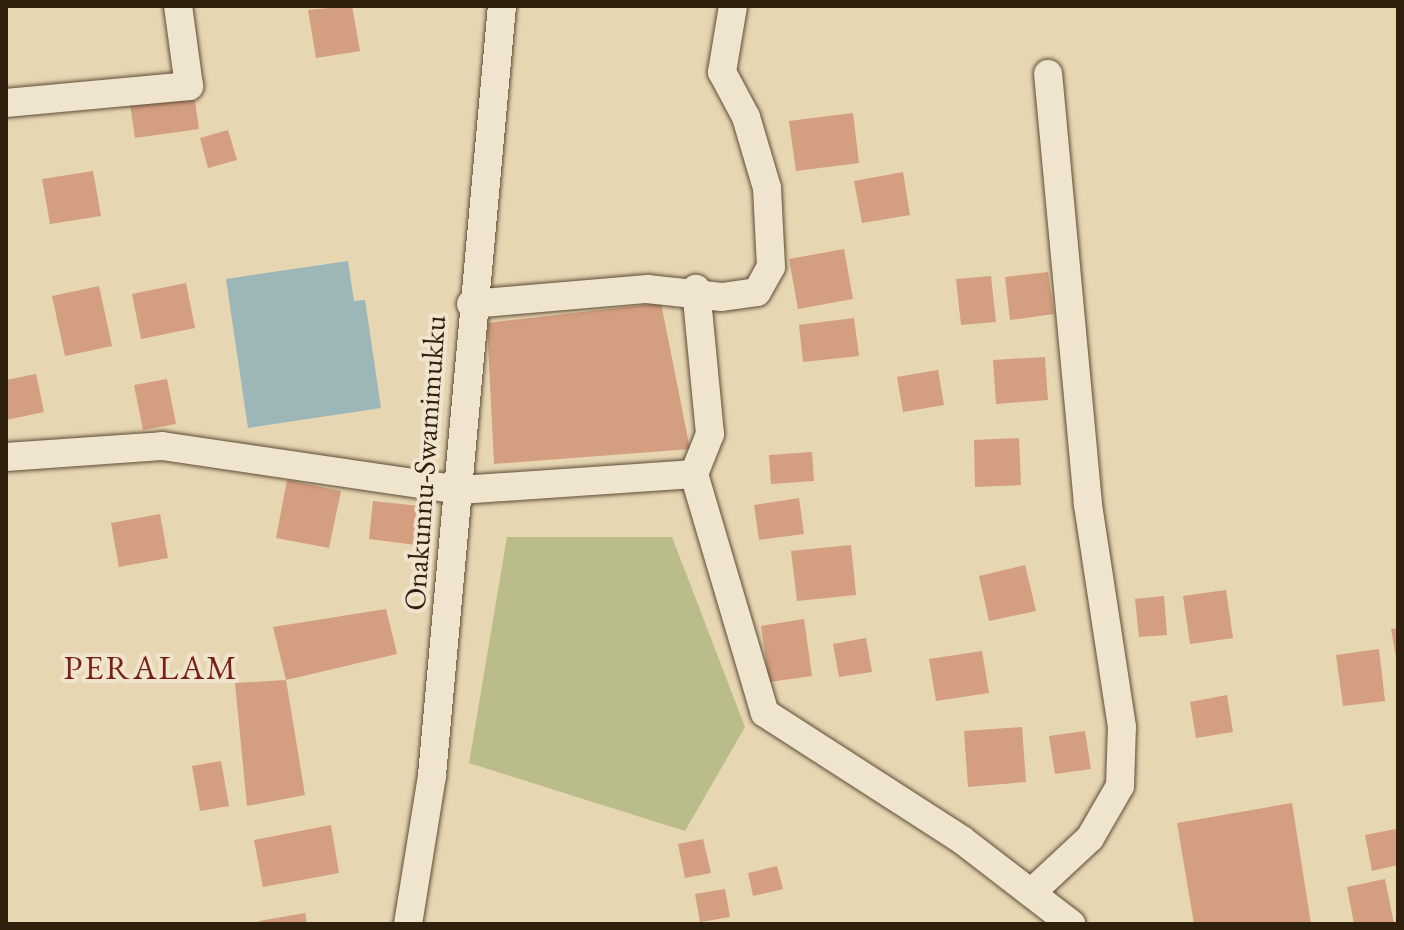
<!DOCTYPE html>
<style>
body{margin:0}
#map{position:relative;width:1404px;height:930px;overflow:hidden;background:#e7d6b2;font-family:"EB Garamond",serif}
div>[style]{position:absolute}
.green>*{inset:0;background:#babc89}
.water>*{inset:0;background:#9db6b8}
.building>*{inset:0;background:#d49e80}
.roads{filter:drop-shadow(0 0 2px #5d4d36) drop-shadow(0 0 2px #5d4d36)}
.minor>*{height:28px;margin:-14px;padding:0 14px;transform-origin:14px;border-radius:14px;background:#efe4cd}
span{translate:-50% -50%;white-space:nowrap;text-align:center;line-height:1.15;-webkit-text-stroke:8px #efe4cd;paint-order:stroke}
.street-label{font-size:30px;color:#2f1f0d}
.quarter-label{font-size:34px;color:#7a1f14;letter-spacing:2px}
.frame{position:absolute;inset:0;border:8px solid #2f1f0d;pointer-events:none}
</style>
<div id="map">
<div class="green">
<div style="clip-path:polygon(507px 537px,672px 537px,745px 727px,685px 831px,469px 763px)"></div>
</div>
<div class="water">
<div style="clip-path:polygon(348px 261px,354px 301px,365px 300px,381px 408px,248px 428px,226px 279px)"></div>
</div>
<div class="building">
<div style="clip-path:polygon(352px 6px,360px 51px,316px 58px,308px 10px)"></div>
<div style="clip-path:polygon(194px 94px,199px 129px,135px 138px,130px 104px)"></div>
<div style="clip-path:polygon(853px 113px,859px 163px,796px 171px,789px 121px)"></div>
<div style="clip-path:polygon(228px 130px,237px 160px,208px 168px,200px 138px)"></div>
<div style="clip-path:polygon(93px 171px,101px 216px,50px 224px,42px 179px)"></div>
<div style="clip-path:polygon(903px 172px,910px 215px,862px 223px,854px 181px)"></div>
<div style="clip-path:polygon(844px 249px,853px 299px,798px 309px,789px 259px)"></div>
<div style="clip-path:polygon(1048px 272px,1054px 314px,1010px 320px,1005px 277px)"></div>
<div style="clip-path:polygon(991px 276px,996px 322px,961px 325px,956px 279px)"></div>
<div style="clip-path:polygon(186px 283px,195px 328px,141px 339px,132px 294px)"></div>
<div style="clip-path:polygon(99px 286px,112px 346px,65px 356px,52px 296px)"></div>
<div style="clip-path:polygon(661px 303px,690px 449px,494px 464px,487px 323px)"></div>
<div style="clip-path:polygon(854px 318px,859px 356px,803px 362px,799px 325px)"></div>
<div style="clip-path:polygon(1045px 357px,1048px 400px,996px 404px,993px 360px)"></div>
<div style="clip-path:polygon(938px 370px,944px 405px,903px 412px,897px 377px)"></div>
<div style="clip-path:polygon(36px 374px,44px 412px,6px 420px,6px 380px)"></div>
<div style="clip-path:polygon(167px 379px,176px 424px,143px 430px,134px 385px)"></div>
<div style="clip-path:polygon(1019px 438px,1021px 485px,975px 487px,974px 440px)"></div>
<div style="clip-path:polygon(812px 452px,814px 481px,771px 484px,769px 455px)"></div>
<div style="clip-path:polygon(287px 480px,341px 491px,329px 548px,276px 538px)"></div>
<div style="clip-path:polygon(799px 498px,804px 534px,759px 540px,754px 505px)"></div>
<div style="clip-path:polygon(373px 501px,429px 507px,424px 546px,369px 539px)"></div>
<div style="clip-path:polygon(160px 514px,168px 558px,119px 567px,111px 523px)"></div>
<div style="clip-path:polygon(851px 545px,856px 595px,797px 601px,791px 551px)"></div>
<div style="clip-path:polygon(1025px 565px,1036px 611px,989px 621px,979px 576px)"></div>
<div style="clip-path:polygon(1226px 590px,1233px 638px,1190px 644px,1183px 596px)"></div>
<div style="clip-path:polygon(1164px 596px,1167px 635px,1139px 637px,1135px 599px)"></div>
<div style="clip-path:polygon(386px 609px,397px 654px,286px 680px,273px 627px)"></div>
<div style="clip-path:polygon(804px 619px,812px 676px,769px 682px,761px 626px)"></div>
<div style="clip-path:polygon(1398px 628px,1398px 657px,1396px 657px,1391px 629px)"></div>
<div style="clip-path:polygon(866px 638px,872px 672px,839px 677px,833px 644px)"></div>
<div style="clip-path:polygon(1379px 649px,1385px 701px,1343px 706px,1336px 655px)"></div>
<div style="clip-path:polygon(982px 651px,989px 693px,936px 701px,929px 659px)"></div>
<div style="clip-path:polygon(286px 680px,305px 795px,247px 806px,235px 683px)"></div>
<div style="clip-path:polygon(1227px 695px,1233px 732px,1196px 738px,1190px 702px)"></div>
<div style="clip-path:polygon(1022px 727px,1026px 782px,968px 787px,964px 731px)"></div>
<div style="clip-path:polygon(1085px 731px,1091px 769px,1055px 774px,1049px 736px)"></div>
<div style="clip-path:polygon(221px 761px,229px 806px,200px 811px,192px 766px)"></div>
<div style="clip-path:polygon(1292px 803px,1311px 924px,1194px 924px,1177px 823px)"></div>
<div style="clip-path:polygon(331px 825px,339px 873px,263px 887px,254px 840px)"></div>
<div style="clip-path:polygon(1396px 829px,1398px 865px,1372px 871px,1365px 835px)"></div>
<div style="clip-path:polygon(703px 839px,711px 873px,685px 878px,678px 844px)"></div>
<div style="clip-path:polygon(777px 866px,783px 889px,753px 896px,748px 873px)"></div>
<div style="clip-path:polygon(1385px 879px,1394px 924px,1354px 924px,1347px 887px)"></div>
<div style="clip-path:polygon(725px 889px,730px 917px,700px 922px,695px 894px)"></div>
<div style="clip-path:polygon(305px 913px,307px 924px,259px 924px,259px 921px)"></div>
</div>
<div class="roads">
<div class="minor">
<div style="left:6px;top:103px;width:184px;rotate:-5.3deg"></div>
<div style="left:189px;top:86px;width:81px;rotate:-97.8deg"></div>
<div style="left:471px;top:304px;width:177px;rotate:-4.9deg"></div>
<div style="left:647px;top:289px;width:75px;rotate:6.1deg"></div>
<div style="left:722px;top:297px;width:35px;rotate:-8deg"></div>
<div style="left:757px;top:292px;width:29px;rotate:-61deg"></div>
<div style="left:771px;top:267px;width:79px;rotate:-92.9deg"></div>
<div style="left:767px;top:188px;width:74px;rotate:-106.5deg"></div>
<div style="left:746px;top:117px;width:51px;rotate:-118.1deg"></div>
<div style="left:722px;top:72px;width:67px;rotate:-80.5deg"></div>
<div style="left:6px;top:457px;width:156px;rotate:-4deg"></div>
<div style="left:162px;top:446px;width:301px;rotate:8.4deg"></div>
<div style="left:460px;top:490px;width:235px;rotate:-3.9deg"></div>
<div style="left:694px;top:474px;width:249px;rotate:73.5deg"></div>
<div style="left:765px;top:713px;width:234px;rotate:32.8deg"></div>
<div style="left:962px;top:840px;width:138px;rotate:37.6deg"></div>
<div style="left:694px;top:474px;width:43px;rotate:-68.2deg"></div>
<div style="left:710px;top:434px;width:146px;rotate:-95.5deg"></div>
<div style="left:1031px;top:893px;width:81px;rotate:-43deg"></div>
<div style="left:1090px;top:838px;width:60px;rotate:-60deg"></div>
<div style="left:1120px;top:786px;width:59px;rotate:-88.1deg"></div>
<div style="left:1122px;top:727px;width:226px;rotate:-98.7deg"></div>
<div style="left:1088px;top:504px;width:432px;rotate:-95.3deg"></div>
<div style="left:408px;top:924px;width:151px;rotate:-80.8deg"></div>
<div style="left:432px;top:775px;width:772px;rotate:-84.8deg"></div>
</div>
</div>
<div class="street-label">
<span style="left:425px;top:463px;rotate:-86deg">Onakunnu-Swamimukku</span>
</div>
<div class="quarter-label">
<span style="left:151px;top:668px">PERALAM</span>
</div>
<div class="frame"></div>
</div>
